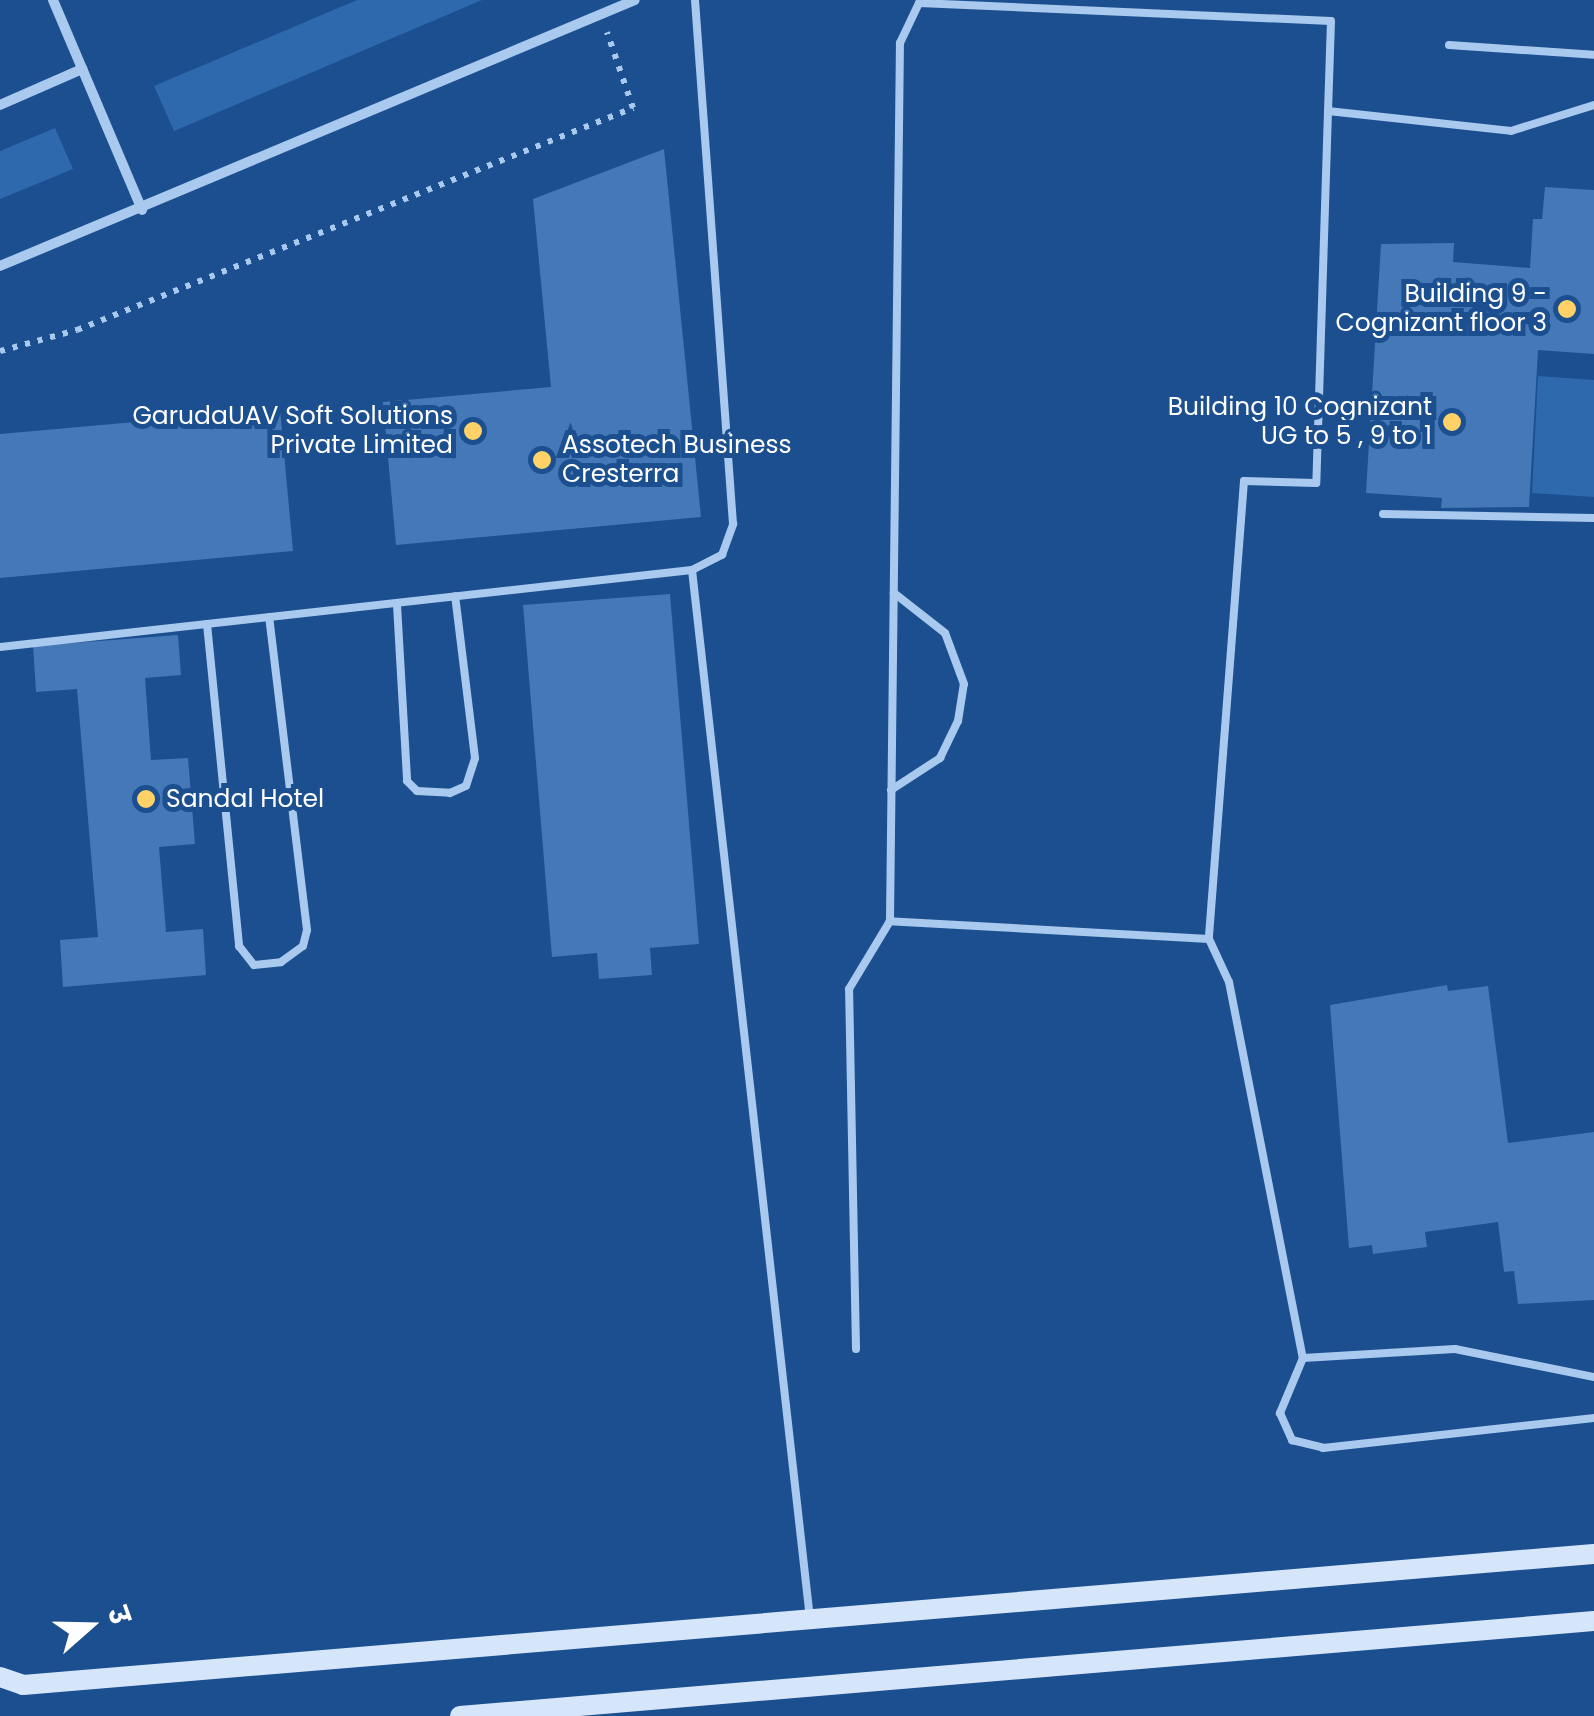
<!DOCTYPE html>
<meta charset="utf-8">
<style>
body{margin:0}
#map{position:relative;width:1594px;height:1716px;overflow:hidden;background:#1b4f8f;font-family:Poppins,"Noto Sans Devanagari",sans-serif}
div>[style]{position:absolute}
.green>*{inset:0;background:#2e69ad}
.building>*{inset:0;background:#4478b7}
.path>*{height:6px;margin-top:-3px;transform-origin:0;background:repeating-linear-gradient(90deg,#a9c9ee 0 5px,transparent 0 13px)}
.lane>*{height:8px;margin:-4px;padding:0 4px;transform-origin:4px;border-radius:4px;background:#a9c9ee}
.street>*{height:10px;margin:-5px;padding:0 5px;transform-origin:5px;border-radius:5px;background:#a9c9ee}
.secondary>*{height:20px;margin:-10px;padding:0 10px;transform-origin:10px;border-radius:10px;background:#d6e6fa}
.dots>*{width:28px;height:28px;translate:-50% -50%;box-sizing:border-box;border:5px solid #1b4f8f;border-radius:50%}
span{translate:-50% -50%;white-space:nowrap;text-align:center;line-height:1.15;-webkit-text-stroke:10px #1b4f8f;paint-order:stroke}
.poi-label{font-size:25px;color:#fff}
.right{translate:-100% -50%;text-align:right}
.left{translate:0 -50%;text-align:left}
.north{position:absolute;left:40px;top:1576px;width:100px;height:100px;-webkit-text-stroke:8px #1b4f8f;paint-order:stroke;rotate:70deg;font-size:28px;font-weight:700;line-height:40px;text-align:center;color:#fff}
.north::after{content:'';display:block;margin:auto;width:35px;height:45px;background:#fff;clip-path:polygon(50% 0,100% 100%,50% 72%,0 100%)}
</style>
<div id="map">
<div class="green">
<div style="clip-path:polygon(357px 0,482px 0,174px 131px,154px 86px)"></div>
<div style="clip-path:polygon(55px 128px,73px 169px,0 199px,0 151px)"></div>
<div style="clip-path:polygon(1538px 376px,1594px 380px,1594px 497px,1532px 493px)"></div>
</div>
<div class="building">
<div style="clip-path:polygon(664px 149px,701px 517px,396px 545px,383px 402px,551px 387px,533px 199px)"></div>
<div style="clip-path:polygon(1545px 187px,1594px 190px,1594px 354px,1538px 350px,1529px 507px,1441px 508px,1442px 498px,1366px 493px,1381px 244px,1454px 243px,1453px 262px,1530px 268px,1533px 219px,1542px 219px)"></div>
<div style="clip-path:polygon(280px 409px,293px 551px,0 578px,0 434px)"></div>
<div style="clip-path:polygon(670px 594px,699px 944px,650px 948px,652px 975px,599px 979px,597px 953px,552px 957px,523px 605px)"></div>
<div style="clip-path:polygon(178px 635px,181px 675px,145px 678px,151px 760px,188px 758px,195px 844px,159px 847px,166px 932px,203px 929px,206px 975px,63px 987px,60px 940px,98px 937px,77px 689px,36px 692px,33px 646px)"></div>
<div style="clip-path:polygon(1447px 985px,1448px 991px,1488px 986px,1508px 1143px,1594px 1132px,1594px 1300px,1518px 1304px,1514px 1271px,1504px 1272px,1498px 1222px,1425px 1232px,1427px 1247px,1373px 1254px,1372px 1245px,1349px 1248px,1330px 1005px)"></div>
</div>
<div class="path">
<div style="left:0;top:351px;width:80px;rotate:-15.3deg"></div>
<div style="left:77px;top:330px;width:599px;rotate:-21.77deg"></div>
<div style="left:633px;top:108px;width:80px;rotate:-108.9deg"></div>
</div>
<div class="lane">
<div style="left:1449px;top:45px;width:145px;rotate:3.9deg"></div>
<div style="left:1328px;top:111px;width:372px;rotate:91.8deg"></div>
<div style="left:1316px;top:483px;width:72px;rotate:-178.4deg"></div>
<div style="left:1244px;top:481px;width:459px;rotate:94.4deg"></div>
<div style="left:1209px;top:939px;width:47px;rotate:65.1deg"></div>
<div style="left:1229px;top:982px;width:383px;rotate:78.9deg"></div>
<div style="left:1303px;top:1358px;width:152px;rotate:-3.4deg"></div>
<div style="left:1455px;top:1349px;width:142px;rotate:11.4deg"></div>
<div style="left:1383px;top:514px;width:211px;rotate:1.1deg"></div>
<div style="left:692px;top:570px;width:1056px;rotate:83.58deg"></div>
<div style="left:397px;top:605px;width:176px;rotate:86.7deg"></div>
<div style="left:407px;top:781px;width:14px;rotate:45deg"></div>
<div style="left:417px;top:791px;width:33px;rotate:3deg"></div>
<div style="left:450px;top:793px;width:17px;rotate:-24deg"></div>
<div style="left:466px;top:786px;width:29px;rotate:-72deg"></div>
<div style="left:475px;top:758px;width:163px;rotate:-97deg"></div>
<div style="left:207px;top:624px;width:324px;rotate:84.3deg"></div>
<div style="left:239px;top:946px;width:24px;rotate:52deg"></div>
<div style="left:254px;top:965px;width:27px;rotate:-6deg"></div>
<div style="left:281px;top:962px;width:27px;rotate:-36deg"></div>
<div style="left:303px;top:946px;width:16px;rotate:-76deg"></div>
<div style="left:307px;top:930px;width:315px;rotate:-96.9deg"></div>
<div style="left:0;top:647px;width:696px;rotate:-6.35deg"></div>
<div style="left:692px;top:570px;width:34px;rotate:-27deg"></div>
<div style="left:722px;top:555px;width:33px;rotate:-70deg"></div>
<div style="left:733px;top:524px;width:525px;rotate:-94.15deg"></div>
<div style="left:891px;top:790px;width:59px;rotate:-33.1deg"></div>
<div style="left:940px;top:758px;width:41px;rotate:-64.1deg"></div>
<div style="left:958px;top:721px;width:37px;rotate:-81deg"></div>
<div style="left:964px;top:684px;width:54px;rotate:-110.4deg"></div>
<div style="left:945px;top:633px;width:65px;rotate:-141.9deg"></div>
<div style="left:1209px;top:939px;width:320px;rotate:-176.8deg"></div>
<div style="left:890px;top:921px;width:878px;rotate:-89.35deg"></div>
<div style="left:900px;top:43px;width:44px;rotate:-64.6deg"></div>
<div style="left:919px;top:3px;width:412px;rotate:2.5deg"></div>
<div style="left:1331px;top:21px;width:90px;rotate:91.9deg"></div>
<div style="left:1328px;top:111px;width:184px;rotate:6.2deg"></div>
<div style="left:1511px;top:131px;width:87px;rotate:-17.4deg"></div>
<div style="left:856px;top:1349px;width:360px;rotate:-91.1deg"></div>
<div style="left:849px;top:989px;width:79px;rotate:-58.9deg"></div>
<div style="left:1303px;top:1358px;width:60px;rotate:112.7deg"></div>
<div style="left:1280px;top:1413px;width:30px;rotate:66deg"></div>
<div style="left:1292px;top:1440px;width:32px;rotate:14deg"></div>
<div style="left:1323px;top:1448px;width:273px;rotate:-6.3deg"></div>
</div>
<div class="street">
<div style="left:53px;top:0;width:228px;rotate:67deg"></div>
<div style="left:0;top:105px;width:90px;rotate:-23.7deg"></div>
<div style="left:0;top:266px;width:688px;rotate:-22.73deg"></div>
</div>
<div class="secondary">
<div style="left:0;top:1677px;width:24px;rotate:19deg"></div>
<div style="left:23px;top:1685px;width:1576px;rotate:-4.77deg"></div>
<div style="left:460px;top:1716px;width:1138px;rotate:-4.79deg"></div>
</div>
<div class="dots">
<div style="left:1567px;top:309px;background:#ffd166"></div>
<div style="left:1452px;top:422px;background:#ffd166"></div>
<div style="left:473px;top:431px;background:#ffd166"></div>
<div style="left:542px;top:460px;background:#ffd166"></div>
<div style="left:146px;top:799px;background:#ffd166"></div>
</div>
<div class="poi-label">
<span class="right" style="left:1547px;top:309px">Building 9 -<br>Cognizant floor 3</span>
<span class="right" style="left:1432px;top:422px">Building 10 Cognizant<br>UG to 5 , 9 to 1</span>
<span class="right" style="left:453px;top:431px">GarudaUAV Soft Solutions<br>Private Limited</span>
<span class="left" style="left:562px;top:460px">Assotech Business<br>Cresterra</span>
<span class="left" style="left:166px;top:799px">Sandal Hotel</span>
</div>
<div class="north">उ</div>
</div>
